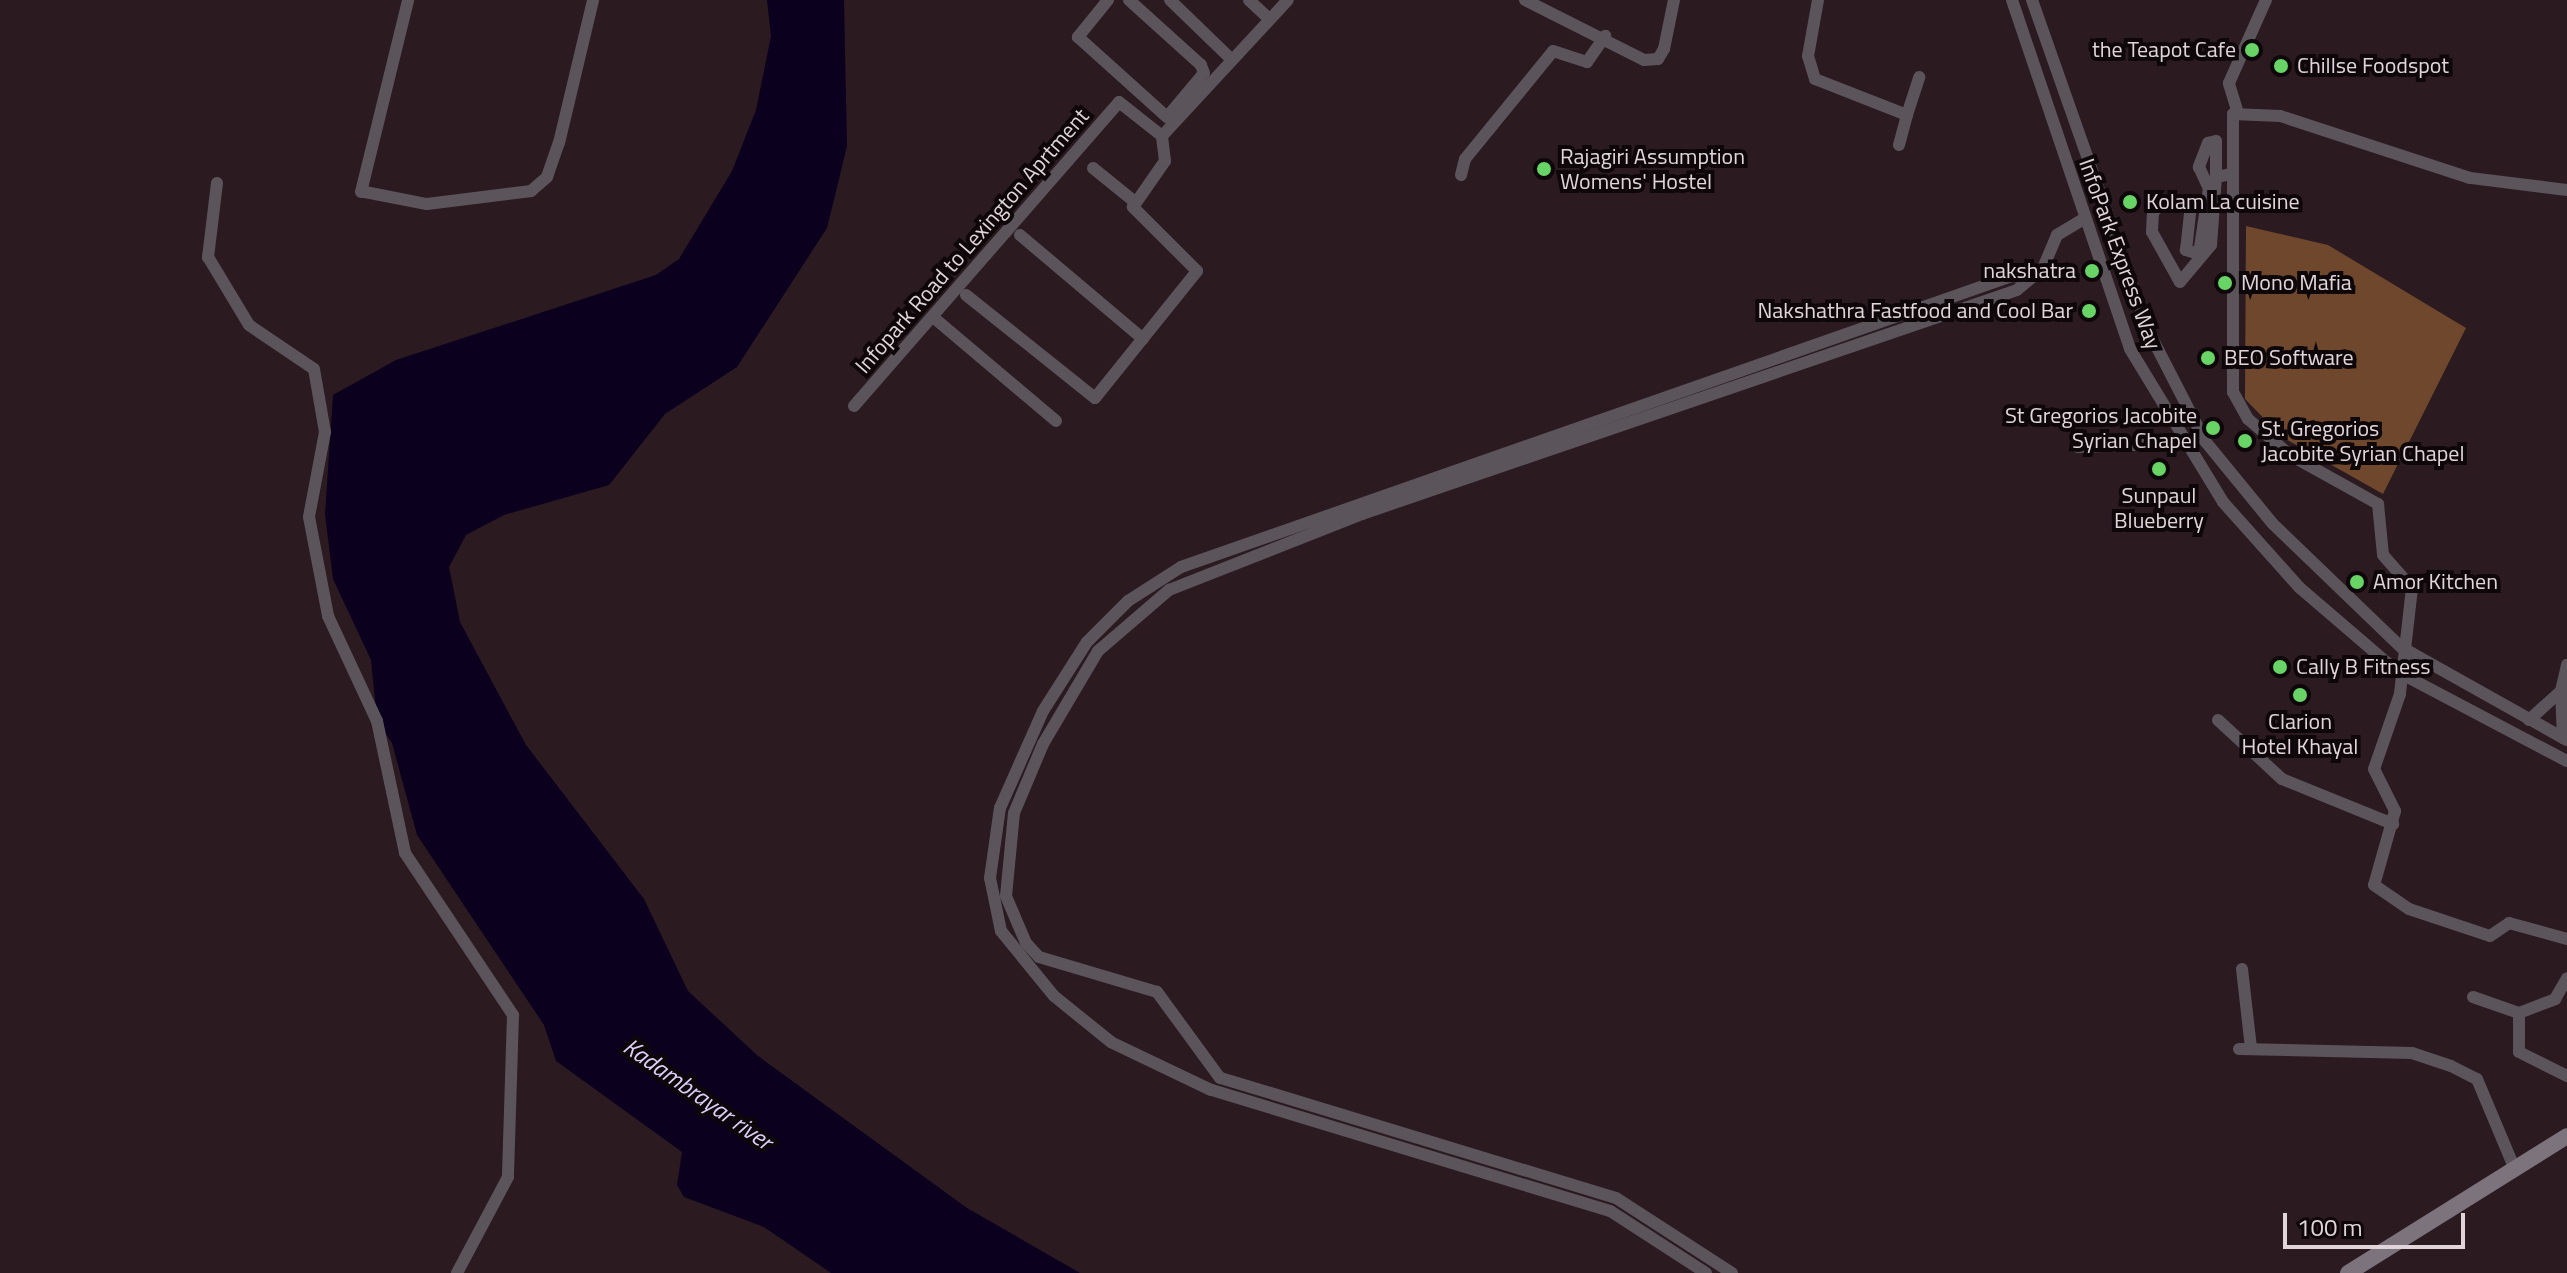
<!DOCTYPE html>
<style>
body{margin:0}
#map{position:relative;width:2567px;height:1273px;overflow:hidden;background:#2b1a20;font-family:"Titillium Web",sans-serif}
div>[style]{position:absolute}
.forest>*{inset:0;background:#6e472d}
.water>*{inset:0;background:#0b011f}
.street>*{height:12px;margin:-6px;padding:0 6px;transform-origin:6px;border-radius:6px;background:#5b555b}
.secondary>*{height:16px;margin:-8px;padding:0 8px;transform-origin:8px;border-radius:8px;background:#7d737d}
.dots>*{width:22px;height:22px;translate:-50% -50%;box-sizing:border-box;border:4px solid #0e070a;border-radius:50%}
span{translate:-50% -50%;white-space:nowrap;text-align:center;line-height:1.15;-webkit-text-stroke:8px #0e070a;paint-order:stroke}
.poi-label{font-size:22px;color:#e1d5d9}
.right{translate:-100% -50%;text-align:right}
.left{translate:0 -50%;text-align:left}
.street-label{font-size:22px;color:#e1d5d9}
.water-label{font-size:24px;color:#d9cff9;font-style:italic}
.scale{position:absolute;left:2283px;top:1213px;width:182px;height:36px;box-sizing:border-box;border:4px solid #e1d5d9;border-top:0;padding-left:10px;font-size:24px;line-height:28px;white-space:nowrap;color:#e1d5d9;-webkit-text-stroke:6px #0e070a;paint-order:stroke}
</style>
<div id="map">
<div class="forest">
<div style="clip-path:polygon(2246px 226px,2328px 245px,2466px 328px,2383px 494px,2282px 437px,2245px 399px)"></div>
</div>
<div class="water">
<div style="clip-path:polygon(767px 0,844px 0,847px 146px,827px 228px,737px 367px,665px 414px,609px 485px,504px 515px,466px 535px,449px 567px,460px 622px,526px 745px,644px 899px,688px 991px,758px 1056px,967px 1208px,1080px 1273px,831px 1273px,764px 1227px,684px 1197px,677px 1185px,682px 1152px,556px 1061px,544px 1025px,417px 835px,392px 743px,377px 721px,371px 660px,333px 579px,325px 514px,333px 395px,396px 360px,656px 275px,679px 259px,732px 171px,756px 110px,771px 36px)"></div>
</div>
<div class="street">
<div style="left:1108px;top:0;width:48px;rotate:129deg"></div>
<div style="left:1078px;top:37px;width:120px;rotate:42deg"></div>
<div style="left:1167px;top:117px;width:57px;rotate:-49.9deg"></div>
<div style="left:1204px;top:73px;width:9px;rotate:-111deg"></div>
<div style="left:1201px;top:65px;width:97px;rotate:-137.9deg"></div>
<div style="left:1170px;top:0;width:82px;rotate:44deg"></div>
<div style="left:1249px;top:0;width:25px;rotate:43deg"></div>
<div style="left:1525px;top:0;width:133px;rotate:26.8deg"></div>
<div style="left:1644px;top:60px;width:14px;rotate:-4deg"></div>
<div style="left:1658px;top:59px;width:12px;rotate:-59deg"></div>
<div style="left:1664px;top:49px;width:50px;rotate:-78.5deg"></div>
<div style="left:1818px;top:0;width:57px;rotate:100.1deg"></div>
<div style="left:1808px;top:56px;width:24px;rotate:73deg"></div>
<div style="left:1815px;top:79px;width:99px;rotate:21.4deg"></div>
<div style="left:1907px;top:115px;width:31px;rotate:105deg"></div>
<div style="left:2012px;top:0;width:368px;rotate:71.3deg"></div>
<div style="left:2130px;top:349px;width:179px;rotate:58.7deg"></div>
<div style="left:2223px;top:502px;width:115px;rotate:48.2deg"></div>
<div style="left:2300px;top:588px;width:129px;rotate:40.6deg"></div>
<div style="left:2398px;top:672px;width:191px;rotate:27.8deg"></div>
<div style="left:2032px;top:0;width:350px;rotate:70.6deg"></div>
<div style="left:2148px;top:330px;width:125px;rotate:62.8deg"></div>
<div style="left:2205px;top:441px;width:107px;rotate:50.7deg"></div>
<div style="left:2273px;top:524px;width:178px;rotate:43.9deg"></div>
<div style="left:2401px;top:647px;width:190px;rotate:29.3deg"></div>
<div style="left:2237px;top:110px;width:28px;rotate:-107deg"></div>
<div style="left:2229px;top:83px;width:91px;rotate:-66deg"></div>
<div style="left:1907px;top:115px;width:40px;rotate:-72deg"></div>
<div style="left:1093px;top:168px;width:54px;rotate:39deg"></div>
<div style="left:1461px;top:175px;width:16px;rotate:-76deg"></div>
<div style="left:1465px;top:159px;width:139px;rotate:-50.8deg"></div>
<div style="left:1553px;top:51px;width:36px;rotate:18deg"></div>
<div style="left:1587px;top:62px;width:32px;rotate:-55deg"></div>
<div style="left:2216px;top:177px;width:36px;rotate:-90deg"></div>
<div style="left:2216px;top:141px;width:8px;rotate:166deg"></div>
<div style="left:2208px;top:143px;width:26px;rotate:111deg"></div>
<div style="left:2199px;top:167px;width:23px;rotate:65deg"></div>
<div style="left:2209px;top:188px;width:67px;rotate:98.6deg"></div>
<div style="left:2199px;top:254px;width:14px;rotate:-163deg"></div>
<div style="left:2186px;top:250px;width:45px;rotate:-83.7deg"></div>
<div style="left:2191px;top:205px;width:27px;rotate:-176deg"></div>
<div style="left:2164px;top:203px;width:14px;rotate:141deg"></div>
<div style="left:2153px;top:212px;width:20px;rotate:93deg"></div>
<div style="left:2152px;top:232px;width:57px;rotate:60.8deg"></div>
<div style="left:2180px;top:282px;width:48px;rotate:-50deg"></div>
<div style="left:2211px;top:245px;width:68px;rotate:-85.8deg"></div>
<div style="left:2216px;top:177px;width:16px;rotate:-11deg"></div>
<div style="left:217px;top:183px;width:75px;rotate:96.9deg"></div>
<div style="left:208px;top:257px;width:79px;rotate:58.9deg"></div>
<div style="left:249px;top:325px;width:78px;rotate:34.1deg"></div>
<div style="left:314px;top:369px;width:64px;rotate:80.1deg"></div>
<div style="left:325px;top:432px;width:86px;rotate:100.7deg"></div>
<div style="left:309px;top:517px;width:101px;rotate:79.1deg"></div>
<div style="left:328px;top:616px;width:116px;rotate:65deg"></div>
<div style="left:377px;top:721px;width:135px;rotate:78deg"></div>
<div style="left:405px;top:853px;width:195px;rotate:56.3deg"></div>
<div style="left:513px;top:1015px;width:162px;rotate:91.8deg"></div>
<div style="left:508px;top:1177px;width:109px;rotate:118deg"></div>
<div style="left:2567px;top:190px;width:98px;rotate:-172.9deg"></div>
<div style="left:2470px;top:178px;width:200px;rotate:-161.9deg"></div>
<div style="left:2280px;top:116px;width:47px;rotate:-177.6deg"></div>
<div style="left:2233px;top:114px;width:278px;rotate:90deg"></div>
<div style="left:2233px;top:392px;width:31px;rotate:61deg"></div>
<div style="left:2248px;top:419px;width:55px;rotate:40.6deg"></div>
<div style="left:2290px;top:455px;width:101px;rotate:29.1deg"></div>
<div style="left:2378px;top:504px;width:51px;rotate:84.4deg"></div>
<div style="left:2383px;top:555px;width:44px;rotate:48.7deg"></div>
<div style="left:2412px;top:588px;width:107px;rotate:96.5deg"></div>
<div style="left:2400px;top:694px;width:79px;rotate:109.1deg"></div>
<div style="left:2374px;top:769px;width:47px;rotate:63.4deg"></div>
<div style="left:2395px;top:811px;width:77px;rotate:105.8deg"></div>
<div style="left:2374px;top:885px;width:42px;rotate:34.4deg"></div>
<div style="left:2409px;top:909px;width:85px;rotate:18.4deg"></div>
<div style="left:2490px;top:936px;width:23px;rotate:-34deg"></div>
<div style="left:2509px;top:923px;width:60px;rotate:15.4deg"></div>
<div style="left:361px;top:192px;width:198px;rotate:-76.2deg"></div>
<div style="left:365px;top:192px;width:63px;rotate:11deg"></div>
<div style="left:427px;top:204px;width:105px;rotate:-7.1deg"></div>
<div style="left:531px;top:191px;width:21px;rotate:-41deg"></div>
<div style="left:547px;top:177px;width:36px;rotate:-71deg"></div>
<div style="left:559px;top:143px;width:147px;rotate:-76.6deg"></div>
<div style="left:1020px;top:235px;width:161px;rotate:40.2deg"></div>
<div style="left:966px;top:295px;width:165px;rotate:38.6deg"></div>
<div style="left:1095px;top:398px;width:163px;rotate:-51.2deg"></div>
<div style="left:1197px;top:271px;width:91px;rotate:-135deg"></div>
<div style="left:1133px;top:207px;width:56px;rotate:-55.2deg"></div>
<div style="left:1165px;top:161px;width:25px;rotate:-97deg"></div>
<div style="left:933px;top:317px;width:161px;rotate:40.2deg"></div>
<div style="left:854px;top:406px;width:403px;rotate:-48.9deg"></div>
<div style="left:1119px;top:102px;width:55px;rotate:38.3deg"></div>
<div style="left:1162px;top:136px;width:185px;rotate:-47.2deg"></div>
<div style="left:2078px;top:447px;width:104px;rotate:-2.2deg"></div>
<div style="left:2561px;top:691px;width:27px;rotate:-77deg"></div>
<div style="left:2218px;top:720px;width:87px;rotate:42.7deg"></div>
<div style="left:2282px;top:779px;width:120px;rotate:22.1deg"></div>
<div style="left:2529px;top:720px;width:43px;rotate:-42.2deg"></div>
<div style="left:2561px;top:691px;width:47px;rotate:87.6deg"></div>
<div style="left:2242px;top:969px;width:80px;rotate:83.5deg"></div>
<div style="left:2473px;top:997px;width:49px;rotate:19.2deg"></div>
<div style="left:2519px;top:1013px;width:39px;rotate:90deg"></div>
<div style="left:2519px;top:1052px;width:54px;rotate:26.6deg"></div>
<div style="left:2519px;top:1013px;width:39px;rotate:-21deg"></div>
<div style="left:2555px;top:999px;width:24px;rotate:-60deg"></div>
<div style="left:2239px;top:1049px;width:173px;rotate:1.3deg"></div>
<div style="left:2412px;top:1053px;width:41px;rotate:18.4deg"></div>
<div style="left:2451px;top:1066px;width:29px;rotate:27deg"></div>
<div style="left:2477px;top:1079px;width:95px;rotate:67.2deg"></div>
<div style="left:1706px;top:1273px;width:114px;rotate:-147.1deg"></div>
<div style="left:1610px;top:1211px;width:417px;rotate:-163.1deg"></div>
<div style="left:1211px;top:1090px;width:111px;rotate:-154.4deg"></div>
<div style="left:1111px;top:1042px;width:73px;rotate:-141.1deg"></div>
<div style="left:1054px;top:996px;width:84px;rotate:-129.2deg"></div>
<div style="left:1001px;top:931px;width:54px;rotate:-101.7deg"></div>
<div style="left:990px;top:878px;width:71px;rotate:-81.9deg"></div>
<div style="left:1000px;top:808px;width:106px;rotate:-66.1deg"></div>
<div style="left:1043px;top:711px;width:82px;rotate:-57.5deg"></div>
<div style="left:1087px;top:642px;width:58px;rotate:-45deg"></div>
<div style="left:1128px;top:601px;width:63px;rotate:-32.7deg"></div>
<div style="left:1181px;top:567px;width:880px;rotate:-19.3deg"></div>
<div style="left:2012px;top:276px;width:16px;rotate:7deg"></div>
<div style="left:1732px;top:1273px;width:138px;rotate:-147.1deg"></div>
<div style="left:1616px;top:1198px;width:414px;rotate:-163.1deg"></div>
<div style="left:1220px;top:1078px;width:107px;rotate:-126.2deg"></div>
<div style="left:1157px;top:992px;width:123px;rotate:-163.5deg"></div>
<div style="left:1039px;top:957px;width:19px;rotate:-133deg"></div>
<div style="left:1026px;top:943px;width:51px;rotate:-113.1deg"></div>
<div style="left:1006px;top:896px;width:83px;rotate:-84.5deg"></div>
<div style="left:1014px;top:813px;width:75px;rotate:-67.2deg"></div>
<div style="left:1043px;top:744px;width:108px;rotate:-59.4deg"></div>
<div style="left:1098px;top:651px;width:94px;rotate:-40.7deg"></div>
<div style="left:1169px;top:590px;width:207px;rotate:-21.5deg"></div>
<div style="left:1362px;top:514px;width:692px;rotate:-18.88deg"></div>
<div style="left:2017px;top:290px;width:34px;rotate:-40deg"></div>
<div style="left:2043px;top:268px;width:36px;rotate:-67deg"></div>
<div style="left:2057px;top:235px;width:33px;rotate:-31deg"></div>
</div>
<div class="secondary">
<div style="left:2348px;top:1273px;width:258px;rotate:-32deg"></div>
</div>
<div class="dots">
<div style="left:2252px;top:50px;background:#68d465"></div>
<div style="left:2281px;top:66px;background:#68d465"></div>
<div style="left:1544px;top:169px;background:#68d465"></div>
<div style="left:2130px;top:202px;background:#68d465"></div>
<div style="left:2092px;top:271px;background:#68d465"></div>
<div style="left:2225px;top:283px;background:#68d465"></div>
<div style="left:2089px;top:311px;background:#68d465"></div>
<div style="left:2208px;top:358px;background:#68d465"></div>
<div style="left:2213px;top:428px;background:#68d465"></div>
<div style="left:2245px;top:441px;background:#68d465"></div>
<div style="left:2159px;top:469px;background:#68d465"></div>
<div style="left:2357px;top:582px;background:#68d465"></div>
<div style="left:2280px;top:667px;background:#68d465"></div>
<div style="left:2300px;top:695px;background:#68d465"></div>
</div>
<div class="poi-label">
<span class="right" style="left:2236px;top:50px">the Teapot Cafe</span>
<span class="left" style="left:2297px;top:66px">Chillse Foodspot</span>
<span class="left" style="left:1560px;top:169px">Rajagiri Assumption<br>Womens' Hostel</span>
<span class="left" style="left:2146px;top:202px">Kolam La cuisine</span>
<span class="right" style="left:2076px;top:271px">nakshatra</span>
<span class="left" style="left:2241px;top:283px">Mono Mafia</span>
<span class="right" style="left:2073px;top:311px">Nakshathra Fastfood and Cool Bar</span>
<span class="left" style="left:2224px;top:358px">BEO Software</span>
<span class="right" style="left:2197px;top:428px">St Gregorios Jacobite<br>Syrian Chapel</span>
<span class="left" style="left:2261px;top:441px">St. Gregorios<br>Jacobite Syrian Chapel</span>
<span style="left:2159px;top:508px">Sunpaul<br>Blueberry</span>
<span class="left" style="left:2373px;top:582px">Amor Kitchen</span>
<span class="left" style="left:2296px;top:667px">Cally B Fitness</span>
<span style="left:2300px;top:734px">Clarion<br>Hotel Khayal</span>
</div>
<div class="street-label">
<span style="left:972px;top:241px;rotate:-49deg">Infopark Road to Lexington Aprtment</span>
<span style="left:2120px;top:254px;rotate:70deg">InfoPark Express Way</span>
</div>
<div class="water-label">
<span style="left:698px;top:1094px;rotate:35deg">Kadambrayar river</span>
</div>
<div class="scale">100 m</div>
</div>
